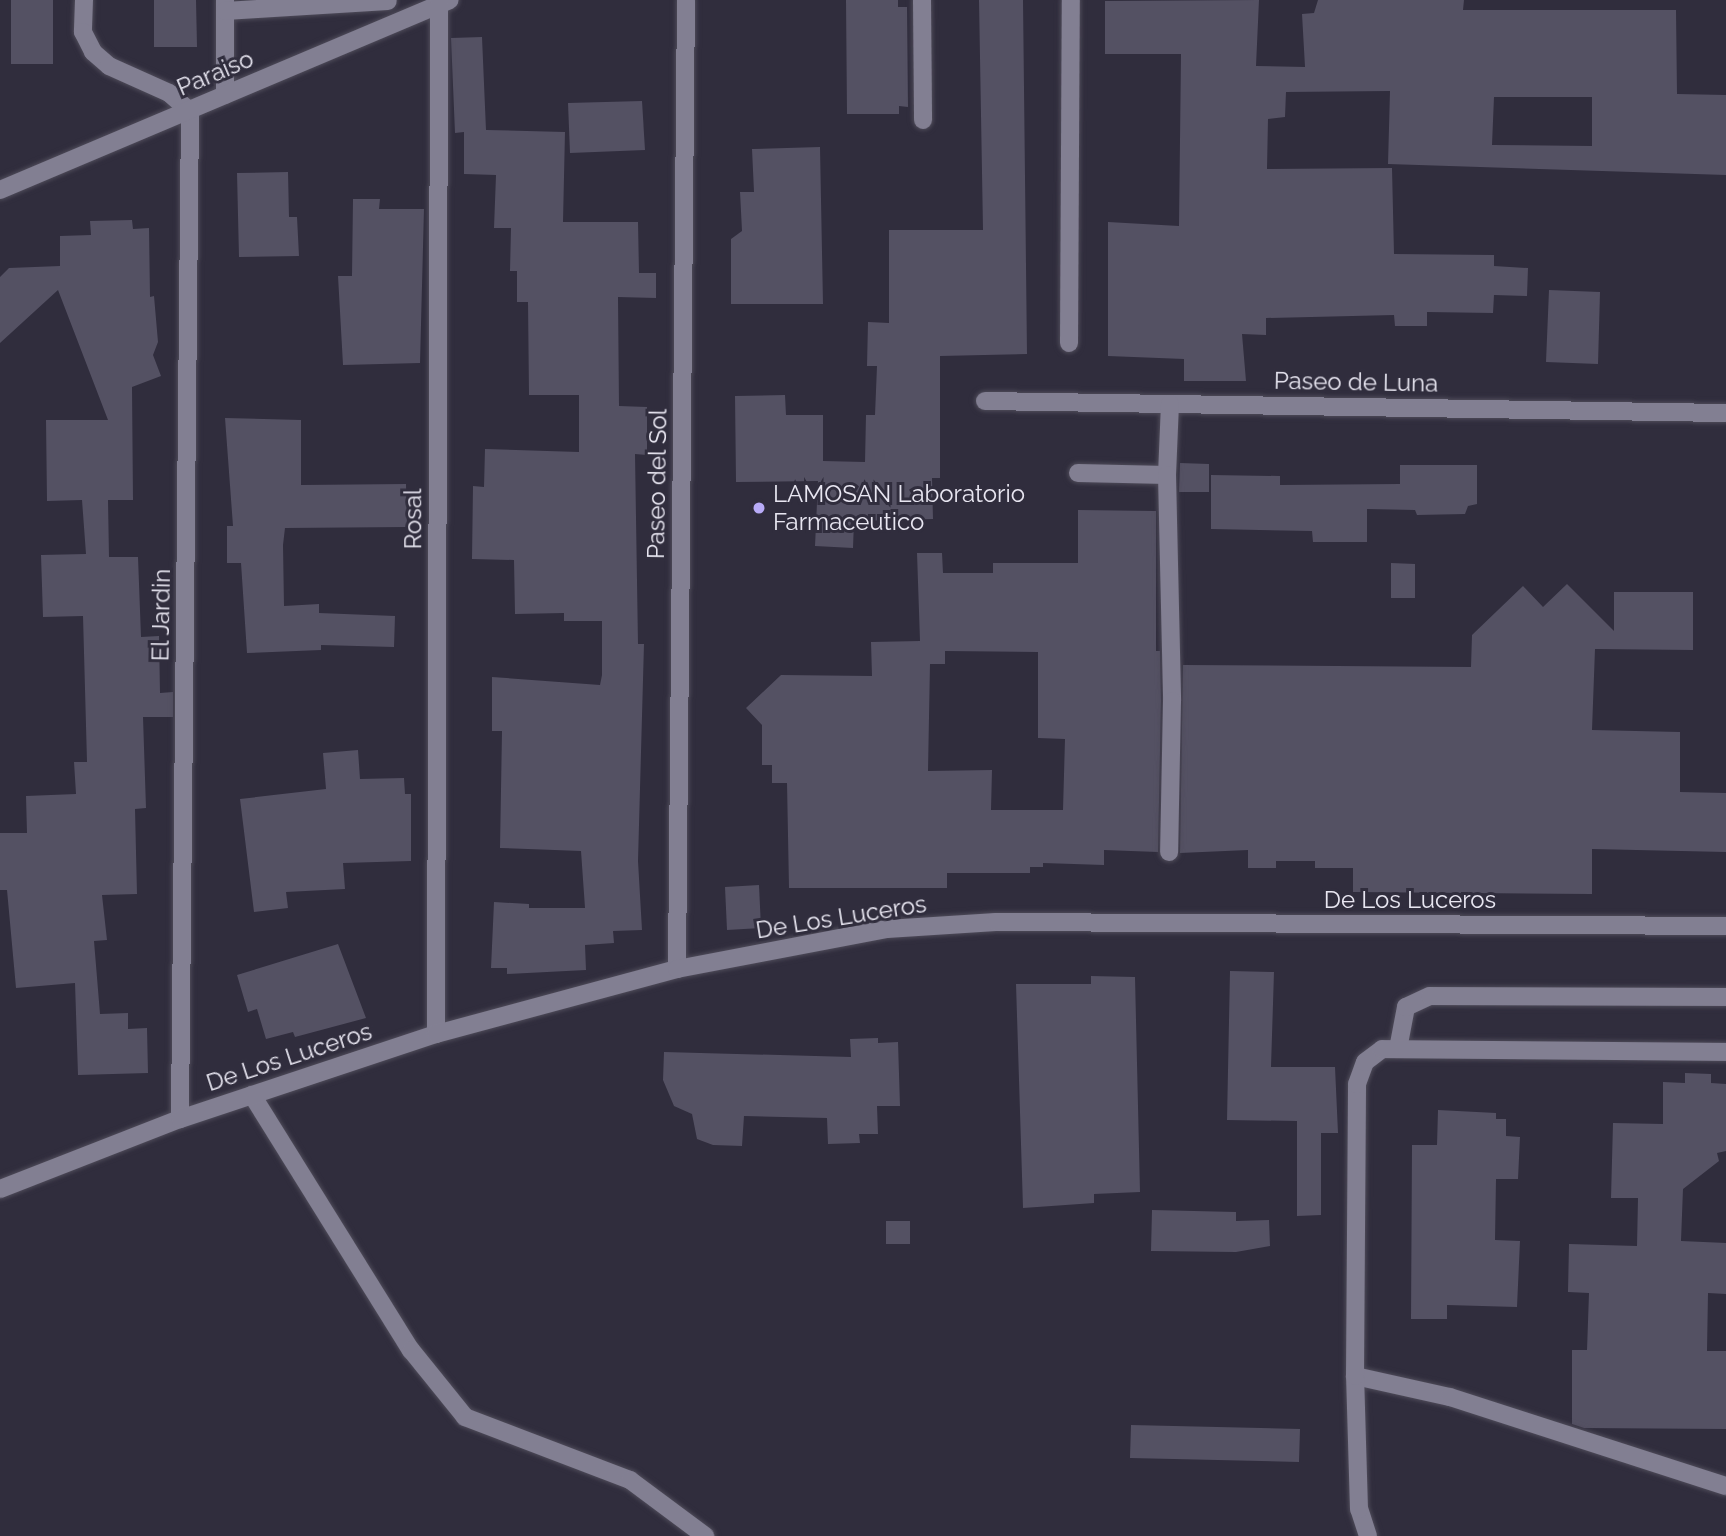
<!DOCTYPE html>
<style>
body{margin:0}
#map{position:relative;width:1726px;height:1536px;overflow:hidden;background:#302d3d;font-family:Raleway,sans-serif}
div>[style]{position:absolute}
.building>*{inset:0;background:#545163}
.roads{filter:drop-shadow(0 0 2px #4e4b59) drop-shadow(0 0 2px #4e4b59)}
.minor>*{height:18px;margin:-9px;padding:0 9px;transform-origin:9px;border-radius:9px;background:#827f92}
.dots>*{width:19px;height:19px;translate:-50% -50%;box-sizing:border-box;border:4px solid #302d3d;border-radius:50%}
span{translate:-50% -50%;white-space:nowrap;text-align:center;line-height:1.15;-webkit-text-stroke:6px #302d3d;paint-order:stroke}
.street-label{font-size:24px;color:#e8e6f1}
.poi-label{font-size:24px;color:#e8e6f1}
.left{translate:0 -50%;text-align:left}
</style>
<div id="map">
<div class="building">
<div style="clip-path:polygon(11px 0,53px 0,53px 64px,11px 64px)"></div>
<div style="clip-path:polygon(154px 0,196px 0,197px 47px,154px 47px)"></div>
<div style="clip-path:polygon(846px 0,898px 0,898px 7px,907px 7px,908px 107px,899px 106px,899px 114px,847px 114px)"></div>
<div style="clip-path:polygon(979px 0,1023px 0,1027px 354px,940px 356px,940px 478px,932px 478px,933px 519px,854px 521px,853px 548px,815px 546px,818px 481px,736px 482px,735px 396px,785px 395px,786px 415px,823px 415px,823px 461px,865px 462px,866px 415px,875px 415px,877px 366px,867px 366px,868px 322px,889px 323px,889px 230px,983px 230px)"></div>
<div style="clip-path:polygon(evenodd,1259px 0,1256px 66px,1305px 67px,1302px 14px,1314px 13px,1318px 0,1464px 0,1463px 10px,1676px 10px,1677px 94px,1726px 95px,1726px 175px,1388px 164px,1390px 91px,1286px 92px,1285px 117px,1268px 119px,1267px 169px,1392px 168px,1394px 254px,1494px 255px,1494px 266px,1528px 268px,1527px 296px,1494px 295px,1493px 313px,1427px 312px,1427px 326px,1395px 326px,1394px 315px,1266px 318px,1266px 335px,1242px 334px,1246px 381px,1184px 381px,1184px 359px,1108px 356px,1108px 222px,1179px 226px,1181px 54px,1105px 54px,1105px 1px,1259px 0,1494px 97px,1592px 97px,1592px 146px,1492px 145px,1494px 97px)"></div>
<div style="clip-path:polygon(482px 37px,486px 130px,565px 132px,563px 222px,638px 222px,639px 273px,656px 273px,656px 298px,618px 297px,619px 406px,647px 407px,647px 455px,635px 454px,638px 644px,644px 644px,638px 861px,642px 930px,613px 931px,614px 943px,585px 945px,586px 970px,507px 974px,507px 968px,491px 968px,494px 902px,529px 904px,529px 908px,585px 908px,581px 851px,500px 848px,502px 731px,492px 731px,492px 677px,600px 685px,602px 675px,602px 621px,564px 621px,564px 613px,515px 614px,514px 560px,472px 559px,473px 486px,484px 487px,485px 449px,579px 452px,579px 395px,529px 395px,528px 302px,517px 302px,517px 271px,510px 271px,511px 228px,494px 228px,496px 175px,464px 174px,464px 132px,455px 133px,451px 38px)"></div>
<div style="clip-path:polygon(642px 101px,645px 150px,570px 153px,568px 103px)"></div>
<div style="clip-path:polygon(820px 147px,823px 304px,731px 304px,731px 239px,742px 231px,740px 192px,754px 192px,752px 149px)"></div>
<div style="clip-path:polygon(288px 172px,289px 217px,297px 217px,299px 256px,239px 257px,237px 173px)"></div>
<div style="clip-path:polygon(353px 199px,380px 199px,379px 209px,424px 209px,420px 363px,343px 365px,338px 276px,352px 276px)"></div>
<div style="clip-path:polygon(132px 220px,133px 229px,149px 228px,150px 297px,154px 296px,158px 342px,153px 355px,161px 376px,132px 387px,133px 500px,108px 500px,109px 557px,138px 557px,141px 637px,159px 636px,160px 693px,173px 692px,173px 717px,143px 717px,146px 808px,135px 809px,137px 894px,102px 895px,107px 940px,94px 941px,100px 1014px,128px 1013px,128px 1029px,147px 1028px,148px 1073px,78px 1075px,75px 983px,16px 988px,7px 890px,0 890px,0 833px,27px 833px,26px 796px,76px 794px,74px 762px,87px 762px,83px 616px,43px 617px,41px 555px,86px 554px,82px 500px,47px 501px,46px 420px,108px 420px,58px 290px,0 343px,0 277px,9px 268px,60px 266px,60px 236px,91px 235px,90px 221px)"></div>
<div style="clip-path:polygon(1549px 290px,1600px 292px,1598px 364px,1546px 362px)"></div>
<div style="clip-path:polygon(225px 418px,301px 420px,301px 485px,406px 484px,407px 527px,285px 528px,283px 545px,284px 606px,319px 604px,319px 613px,395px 616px,394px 647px,321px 645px,321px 650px,247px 653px,241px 563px,227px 563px,227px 526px,233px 526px)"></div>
<div style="clip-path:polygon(1180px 463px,1209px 464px,1209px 492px,1179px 492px)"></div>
<div style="clip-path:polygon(1400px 465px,1477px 465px,1477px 504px,1468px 506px,1465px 514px,1417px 515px,1415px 510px,1367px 509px,1367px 542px,1313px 542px,1312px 531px,1211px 529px,1211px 475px,1280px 476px,1280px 485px,1400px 484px)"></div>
<div style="clip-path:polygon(evenodd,1078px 510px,1156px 511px,1156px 651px,1160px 651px,1161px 701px,1158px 852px,1104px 850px,1104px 865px,1043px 863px,1043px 867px,1030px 867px,1030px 873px,947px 873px,947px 888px,789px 888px,787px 783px,772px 783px,772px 765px,762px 765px,762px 725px,746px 708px,781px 675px,872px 676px,871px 642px,920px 641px,917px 553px,942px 553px,943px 573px,993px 573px,993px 563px,1078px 563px,1078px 510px,945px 651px,1038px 652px,1038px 738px,1065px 739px,1063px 810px,991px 810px,992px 770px,928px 771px,930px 664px,945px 664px,945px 651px)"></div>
<div style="clip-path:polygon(1391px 563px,1415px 564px,1415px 598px,1391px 598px)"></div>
<div style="clip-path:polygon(1567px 584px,1614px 631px,1614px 592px,1693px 592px,1693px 650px,1595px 649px,1592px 730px,1680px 732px,1680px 792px,1726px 793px,1726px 852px,1592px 849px,1592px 894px,1353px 892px,1353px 868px,1315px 868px,1315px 861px,1276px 861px,1276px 868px,1248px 868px,1248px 850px,1180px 853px,1183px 665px,1471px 667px,1472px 635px,1523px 586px,1543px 607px)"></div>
<div style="clip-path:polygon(358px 750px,360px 779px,404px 778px,405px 794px,411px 794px,411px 861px,343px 863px,345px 889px,286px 892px,288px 908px,254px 912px,240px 799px,326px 789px,323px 753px)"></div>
<div style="clip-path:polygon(759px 885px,761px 928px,727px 930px,725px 887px)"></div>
<div style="clip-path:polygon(338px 944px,366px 1018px,295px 1037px,293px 1032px,266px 1039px,257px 1009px,248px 1012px,237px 975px)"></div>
<div style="clip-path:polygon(1230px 971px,1274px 972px,1271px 1067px,1335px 1067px,1338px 1133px,1321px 1133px,1321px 1215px,1297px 1216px,1297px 1121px,1227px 1120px)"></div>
<div style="clip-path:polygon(1091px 976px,1135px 977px,1140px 1192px,1094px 1194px,1094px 1203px,1023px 1208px,1016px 984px,1091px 984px)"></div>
<div style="clip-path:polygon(878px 1038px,878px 1043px,898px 1042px,900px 1106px,877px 1106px,878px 1134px,859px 1134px,860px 1143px,828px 1144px,827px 1118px,744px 1116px,742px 1146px,713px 1145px,697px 1139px,692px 1114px,674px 1106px,663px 1080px,664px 1052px,851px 1057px,850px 1039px)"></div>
<div style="clip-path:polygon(1685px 1073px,1711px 1074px,1711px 1083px,1726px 1084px,1726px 1151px,1717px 1153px,1719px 1161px,1683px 1189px,1681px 1241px,1726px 1243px,1726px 1294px,1708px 1293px,1707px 1351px,1726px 1351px,1726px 1429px,1584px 1428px,1572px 1424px,1572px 1350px,1587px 1350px,1589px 1293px,1568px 1292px,1569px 1244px,1637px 1246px,1638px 1198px,1611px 1198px,1613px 1123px,1663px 1124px,1663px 1082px,1685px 1083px)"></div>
<div style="clip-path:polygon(1438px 1110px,1496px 1113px,1496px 1119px,1506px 1119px,1506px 1136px,1520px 1137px,1518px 1179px,1496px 1179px,1495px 1240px,1520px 1241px,1517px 1307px,1447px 1305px,1447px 1319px,1411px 1319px,1412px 1145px,1437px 1145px)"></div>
<div style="clip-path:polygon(1152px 1210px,1236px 1212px,1236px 1221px,1269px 1220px,1270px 1246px,1236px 1252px,1151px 1251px)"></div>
<div style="clip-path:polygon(886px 1221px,910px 1221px,910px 1244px,886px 1244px)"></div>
<div style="clip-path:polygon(1131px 1425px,1300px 1429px,1299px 1462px,1130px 1458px)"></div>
</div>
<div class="roads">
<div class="minor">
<div style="left:84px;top:0;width:32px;rotate:92deg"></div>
<div style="left:83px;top:32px;width:22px;rotate:63deg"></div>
<div style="left:93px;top:52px;width:21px;rotate:41deg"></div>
<div style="left:109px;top:66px;width:66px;rotate:24.2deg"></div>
<div style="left:169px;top:93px;width:28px;rotate:41deg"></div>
<div style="left:190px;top:111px;width:1008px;rotate:90.57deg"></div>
<div style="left:225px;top:0;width:95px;rotate:90deg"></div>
<div style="left:922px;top:0;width:120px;rotate:89.5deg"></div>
<div style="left:225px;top:11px;width:163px;rotate:-3.5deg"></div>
<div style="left:0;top:190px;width:488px;rotate:-22.9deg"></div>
<div style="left:1069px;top:343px;width:343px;rotate:-89.7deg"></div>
<div style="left:985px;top:401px;width:741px;rotate:0.93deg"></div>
<div style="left:1078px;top:473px;width:89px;rotate:1.3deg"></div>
<div style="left:1167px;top:475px;width:71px;rotate:-87.6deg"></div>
<div style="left:1167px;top:475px;width:226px;rotate:88.7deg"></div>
<div style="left:1172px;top:701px;width:151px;rotate:91.1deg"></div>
<div style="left:677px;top:969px;width:969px;rotate:-89.47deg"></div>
<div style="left:436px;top:1034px;width:1031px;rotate:-89.83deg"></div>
<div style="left:1398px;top:1049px;width:43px;rotate:-79.2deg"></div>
<div style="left:1406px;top:1007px;width:26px;rotate:-25deg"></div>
<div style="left:1430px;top:996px;width:296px;rotate:0.2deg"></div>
<div style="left:252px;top:1095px;width:301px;rotate:58.1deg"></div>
<div style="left:411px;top:1350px;width:86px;rotate:51.1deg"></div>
<div style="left:465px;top:1417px;width:177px;rotate:20.9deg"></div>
<div style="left:630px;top:1480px;width:94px;rotate:36.7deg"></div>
<div style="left:0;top:1189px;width:193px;rotate:-21.3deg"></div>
<div style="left:180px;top:1119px;width:270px;rotate:-18.4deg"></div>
<div style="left:436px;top:1034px;width:250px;rotate:-15.1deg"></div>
<div style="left:677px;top:969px;width:214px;rotate:-10.8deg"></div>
<div style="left:887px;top:929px;width:109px;rotate:-3.7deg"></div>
<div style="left:996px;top:922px;width:730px;rotate:0.31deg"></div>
<div style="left:1355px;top:1376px;width:97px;rotate:12.5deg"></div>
<div style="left:1450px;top:1397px;width:290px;rotate:17.9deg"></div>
<div style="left:1368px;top:1536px;width:28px;rotate:-108deg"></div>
<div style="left:1359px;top:1509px;width:133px;rotate:-91.7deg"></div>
<div style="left:1355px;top:1376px;width:292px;rotate:-89.6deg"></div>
<div style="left:1357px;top:1084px;width:23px;rotate:-70deg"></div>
<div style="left:1365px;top:1062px;width:21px;rotate:-37deg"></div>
<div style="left:1382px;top:1049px;width:344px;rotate:0.5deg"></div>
</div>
</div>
<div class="dots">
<div style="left:759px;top:508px;background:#b8abf7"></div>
</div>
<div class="street-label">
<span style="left:215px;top:73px;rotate:-23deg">Paraiso</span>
<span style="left:1356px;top:382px;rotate:1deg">Paseo de Luna</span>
<span style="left:657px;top:484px;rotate:-89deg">Paseo del Sol</span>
<span style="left:413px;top:519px;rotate:-90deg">Rosal</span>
<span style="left:161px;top:615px;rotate:-89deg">El Jardin</span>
<span style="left:1410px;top:900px">De Los Luceros</span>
<span style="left:841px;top:917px;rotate:-9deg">De Los Luceros</span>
<span style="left:289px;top:1057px;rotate:-18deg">De Los Luceros</span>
</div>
<div class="poi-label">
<span class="left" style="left:773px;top:508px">LAMOSAN Laboratorio<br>Farmaceutico</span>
</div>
</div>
